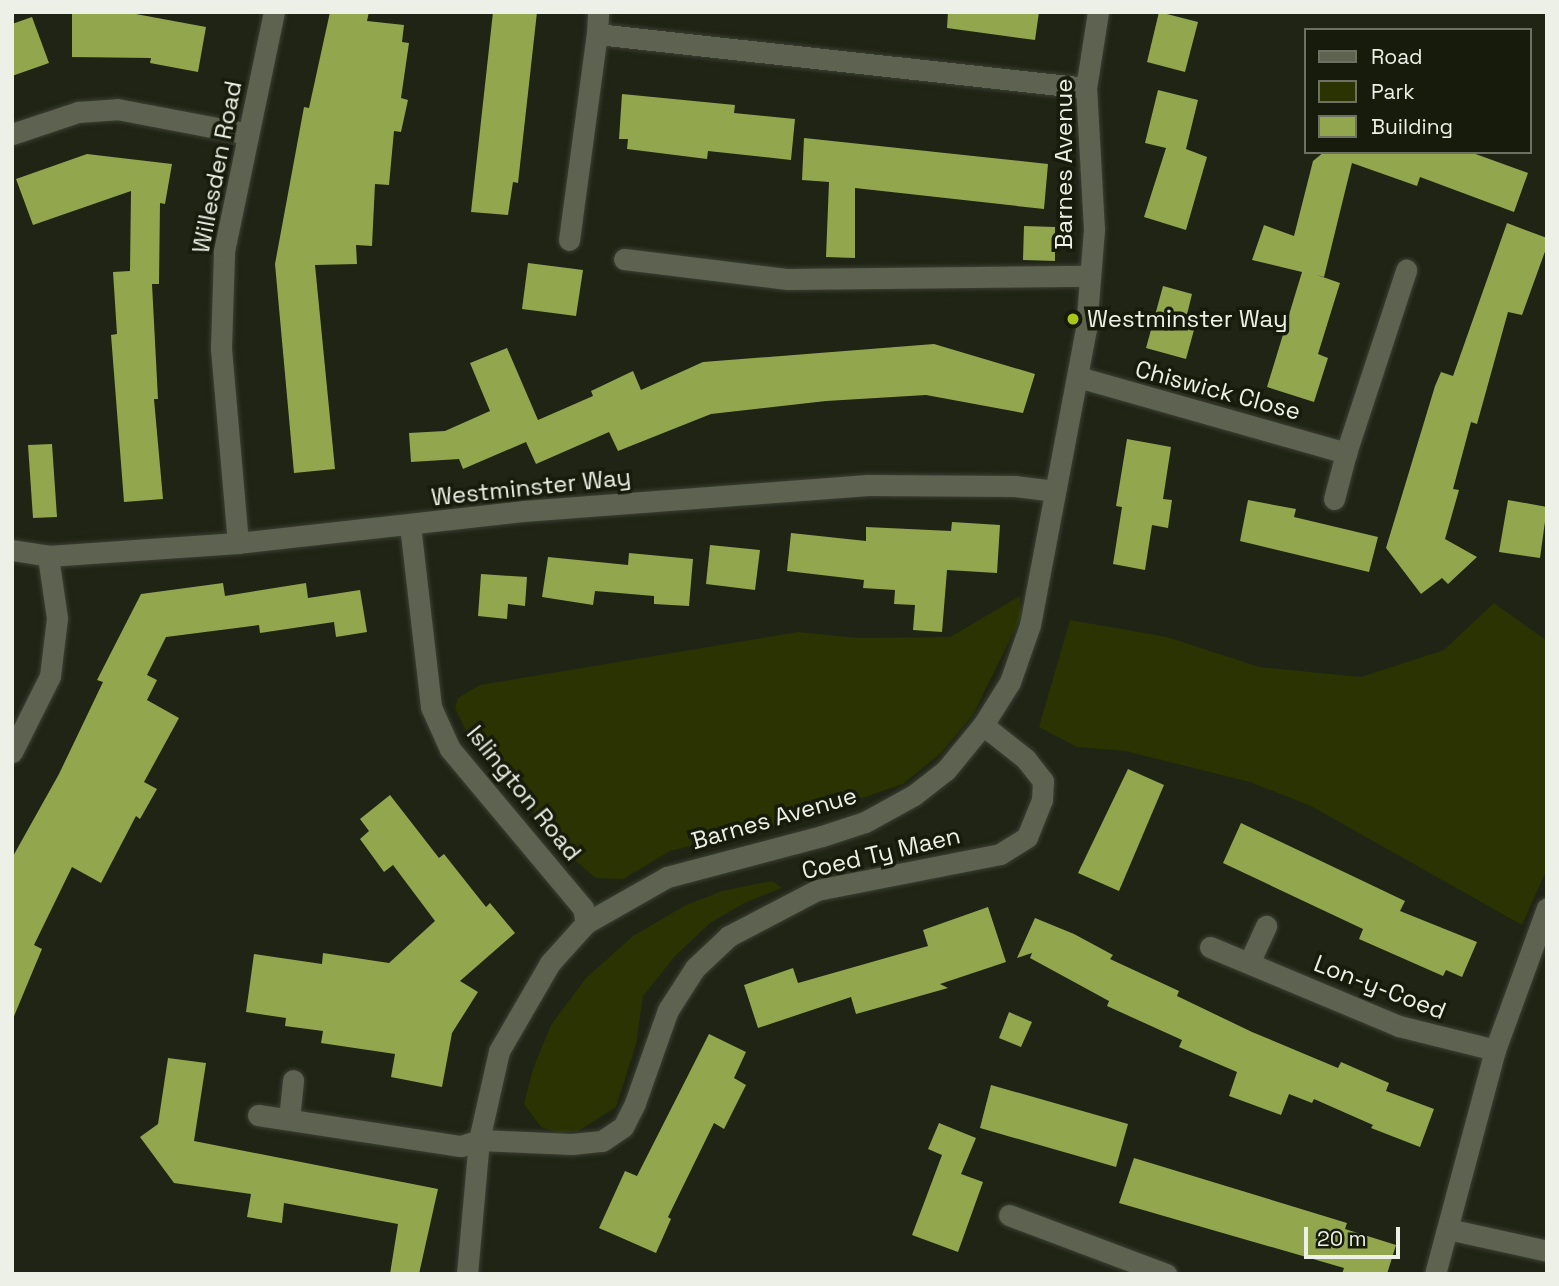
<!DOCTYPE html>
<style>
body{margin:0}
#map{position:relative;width:1559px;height:1286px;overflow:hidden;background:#202415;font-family:"Space Grotesk",sans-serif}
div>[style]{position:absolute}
.green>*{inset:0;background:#2a3301}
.building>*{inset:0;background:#92a64e}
.roads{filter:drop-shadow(0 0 2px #3c3f34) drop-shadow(0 0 2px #3c3f34)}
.street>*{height:21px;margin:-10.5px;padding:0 10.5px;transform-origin:10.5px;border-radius:10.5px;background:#5e6351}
.dots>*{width:19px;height:19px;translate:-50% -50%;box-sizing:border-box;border:4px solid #171b0c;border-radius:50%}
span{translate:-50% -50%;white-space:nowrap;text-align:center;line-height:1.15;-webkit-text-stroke:7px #171b0c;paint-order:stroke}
.street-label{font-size:24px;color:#edf0e6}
.poi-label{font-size:24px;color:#edf0e6}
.left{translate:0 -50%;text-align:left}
.frame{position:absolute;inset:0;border:14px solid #edf0e6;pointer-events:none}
.legend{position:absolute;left:1304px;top:28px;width:228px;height:126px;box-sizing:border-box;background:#171b0c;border:2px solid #6d7063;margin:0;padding:9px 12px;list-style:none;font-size:21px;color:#edf0e6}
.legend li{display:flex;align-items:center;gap:14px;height:35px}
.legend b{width:35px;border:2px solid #6d7063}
.scale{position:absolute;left:1304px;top:1227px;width:96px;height:32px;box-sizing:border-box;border:4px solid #edf0e6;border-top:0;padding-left:9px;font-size:21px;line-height:24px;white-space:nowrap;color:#edf0e6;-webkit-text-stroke:5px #171b0c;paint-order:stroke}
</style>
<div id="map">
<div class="green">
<div style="clip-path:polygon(1020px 596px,1021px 617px,973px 715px,941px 753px,903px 784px,806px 817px,670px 851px,623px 879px,596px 878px,578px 863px,470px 739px,455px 708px,458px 698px,480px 685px,798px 632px,858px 638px,950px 637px)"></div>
<div style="clip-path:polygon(1494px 603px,1547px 641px,1547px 869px,1522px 925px,1311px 806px,1250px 782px,1126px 751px,1077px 747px,1039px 727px,1070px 620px,1167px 637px,1259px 667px,1361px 677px,1444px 650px)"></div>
<div style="clip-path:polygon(772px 881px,782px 888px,746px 902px,710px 923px,675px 956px,643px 996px,636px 1044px,616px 1107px,578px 1131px,560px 1133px,541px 1127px,524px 1104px,533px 1069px,551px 1025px,586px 978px,633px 936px,686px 905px,722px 891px)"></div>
</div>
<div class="building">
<div style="clip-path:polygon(72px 12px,125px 12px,206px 27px,198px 72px,150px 63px,151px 58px,72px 57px)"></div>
<div style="clip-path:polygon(330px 12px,369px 12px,367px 21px,404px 25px,402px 42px,409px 43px,401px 98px,408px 100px,401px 132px,394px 131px,389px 185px,375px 184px,372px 246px,356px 245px,357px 264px,315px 265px,335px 469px,294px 473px,275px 264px,304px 107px,309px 108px)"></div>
<div style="clip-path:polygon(493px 12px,537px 12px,518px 183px,513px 182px,508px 215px,471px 212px)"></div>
<div style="clip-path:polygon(948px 12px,1039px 12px,1035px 40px,947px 28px)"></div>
<div style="clip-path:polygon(1159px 12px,1198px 22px,1185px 72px,1147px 62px)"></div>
<div style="clip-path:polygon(32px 17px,49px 63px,12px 76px,12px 24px)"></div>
<div style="clip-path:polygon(1158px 90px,1198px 100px,1186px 149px,1207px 157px,1186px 230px,1144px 217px,1166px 148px,1145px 143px)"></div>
<div style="clip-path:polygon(622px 94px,735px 105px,734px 113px,795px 119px,791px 160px,708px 151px,707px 159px,627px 149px,628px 139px,619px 139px)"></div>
<div style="clip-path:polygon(804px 138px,1048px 164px,1044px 209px,855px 188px,855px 258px,826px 257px,829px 182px,802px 180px)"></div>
<div style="clip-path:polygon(1324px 152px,1470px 152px,1528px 173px,1514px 212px,1420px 177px,1417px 186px,1352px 163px,1324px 277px,1317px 275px,1340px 283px,1318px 354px,1328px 358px,1314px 402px,1267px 387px,1302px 272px,1252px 260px,1264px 225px,1294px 236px,1313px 161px)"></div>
<div style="clip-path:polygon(87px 154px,172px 164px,165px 204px,160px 203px,159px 284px,152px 284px,158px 399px,154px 399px,163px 499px,124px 502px,111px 335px,117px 334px,113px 272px,130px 271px,131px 191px,33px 225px,16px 179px)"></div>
<div style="clip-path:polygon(1507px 223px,1547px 238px,1547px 246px,1522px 315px,1508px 312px,1477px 424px,1471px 422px,1453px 489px,1459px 490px,1445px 539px,1477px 557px,1448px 584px,1442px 578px,1421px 594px,1386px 548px,1435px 386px,1441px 372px,1453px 376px)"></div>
<div style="clip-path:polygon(1024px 226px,1055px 227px,1055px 261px,1023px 260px)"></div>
<div style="clip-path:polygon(528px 263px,583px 270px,576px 316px,522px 309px)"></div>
<div style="clip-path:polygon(1163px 286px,1192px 294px,1184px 327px,1194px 330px,1186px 359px,1146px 348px)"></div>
<div style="clip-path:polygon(934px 344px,1035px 374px,1023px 413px,926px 395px,826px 401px,711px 414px,618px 451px,609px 432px,536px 464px,526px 442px,463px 469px,459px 459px,411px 462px,409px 433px,445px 431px,490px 411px,470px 363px,507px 348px,538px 420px,593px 396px,591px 391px,633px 371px,641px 390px,703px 362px)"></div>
<div style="clip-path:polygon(1127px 439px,1171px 447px,1163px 499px,1172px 500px,1168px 528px,1152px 525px,1145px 570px,1113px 564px,1122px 507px,1116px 506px)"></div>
<div style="clip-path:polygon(52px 444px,57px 517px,33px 518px,28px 445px)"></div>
<div style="clip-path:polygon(1248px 500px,1296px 509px,1294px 517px,1378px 537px,1369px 572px,1240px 541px)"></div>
<div style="clip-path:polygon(1508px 500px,1547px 507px,1540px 558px,1499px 552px)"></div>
<div style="clip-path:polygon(952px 522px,1000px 525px,997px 573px,947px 570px,942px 632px,913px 630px,915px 605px,894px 604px,895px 590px,863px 588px,864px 580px,787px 571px,791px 533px,866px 541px,866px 527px,951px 531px)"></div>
<div style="clip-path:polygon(710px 545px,760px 550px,755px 590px,706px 584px)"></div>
<div style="clip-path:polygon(629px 553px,693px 559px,689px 606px,654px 604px,654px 596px,595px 591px,593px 605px,542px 597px,548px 557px,628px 565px)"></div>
<div style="clip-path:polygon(481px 574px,527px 577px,525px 606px,508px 604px,507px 619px,478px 616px)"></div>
<div style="clip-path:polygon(223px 583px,225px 596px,306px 583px,308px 598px,360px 590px,367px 632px,336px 637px,334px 622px,260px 633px,259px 625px,166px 637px,147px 675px,157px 680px,147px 700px,179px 718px,144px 782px,157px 789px,140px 819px,136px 816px,101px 883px,72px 867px,34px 945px,42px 949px,12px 1021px,12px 858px,59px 774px,103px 682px,97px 680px,141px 594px)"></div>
<div style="clip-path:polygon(1128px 769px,1164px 785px,1119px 891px,1078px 873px)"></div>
<div style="clip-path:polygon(390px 795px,439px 858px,444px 854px,486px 907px,490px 903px,515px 933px,460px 981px,478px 992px,452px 1033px,442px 1087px,391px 1077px,395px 1054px,321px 1043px,323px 1031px,285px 1026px,286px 1018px,246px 1012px,254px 954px,322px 964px,323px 953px,389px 963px,435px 921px,393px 865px,384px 872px,360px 839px,369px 831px,360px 819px)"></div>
<div style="clip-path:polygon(1241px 823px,1405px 901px,1400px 911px,1477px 942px,1462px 977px,1446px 970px,1443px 976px,1359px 939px,1363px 929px,1223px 863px)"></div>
<div style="clip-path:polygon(988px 907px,1006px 962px,940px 984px,948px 988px,856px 1014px,851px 997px,758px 1028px,744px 985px,793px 968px,798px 983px,928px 946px,923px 930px)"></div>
<div style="clip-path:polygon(1035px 918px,1074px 934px,1113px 955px,1110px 959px,1179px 991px,1177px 996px,1252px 1032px,1338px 1068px,1341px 1062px,1389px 1083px,1386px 1091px,1434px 1109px,1420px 1147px,1371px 1128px,1373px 1125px,1314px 1099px,1312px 1103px,1289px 1094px,1281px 1115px,1229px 1096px,1237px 1072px,1179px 1047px,1182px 1040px,1107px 1006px,1109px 1001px,1030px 958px,1032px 953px,1017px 958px)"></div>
<div style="clip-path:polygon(1009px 1012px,1032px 1022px,1021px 1047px,999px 1038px)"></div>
<div style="clip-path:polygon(709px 1034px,746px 1052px,734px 1078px,746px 1085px,724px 1129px,714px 1123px,668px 1217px,671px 1219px,656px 1253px,599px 1228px,625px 1171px,637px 1176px)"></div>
<div style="clip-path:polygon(168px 1058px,206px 1063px,194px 1141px,438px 1189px,419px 1274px,390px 1274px,398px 1224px,284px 1203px,282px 1223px,247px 1217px,251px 1194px,174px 1183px,140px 1137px,158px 1124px)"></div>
<div style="clip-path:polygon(991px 1085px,1128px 1124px,1116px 1167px,980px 1128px)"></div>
<div style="clip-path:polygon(939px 1123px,976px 1138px,961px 1174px,983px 1182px,958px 1252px,912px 1235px,942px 1155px,928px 1149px)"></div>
<div style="clip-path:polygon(1134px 1158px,1347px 1223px,1345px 1229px,1396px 1245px,1387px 1274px,1342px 1274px,1344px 1268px,1119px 1203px)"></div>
</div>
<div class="roads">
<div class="street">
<div style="left:597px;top:34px;width:22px;rotate:-87deg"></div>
<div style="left:12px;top:134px;width:70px;rotate:-18.4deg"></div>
<div style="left:78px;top:112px;width:39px;rotate:-4deg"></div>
<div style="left:117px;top:109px;width:133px;rotate:10.8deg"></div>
<div style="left:569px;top:240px;width:208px;rotate:-82.3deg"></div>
<div style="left:597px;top:34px;width:492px;rotate:6.3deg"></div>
<div style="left:624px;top:259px;width:165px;rotate:7deg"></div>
<div style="left:788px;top:279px;width:301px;rotate:-0.6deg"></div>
<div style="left:1078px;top:377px;width:279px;rotate:15.8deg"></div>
<div style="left:1346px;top:453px;width:193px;rotate:-71.8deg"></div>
<div style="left:1334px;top:499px;width:48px;rotate:-75.4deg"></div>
<div style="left:410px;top:525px;width:183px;rotate:83.4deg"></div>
<div style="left:431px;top:707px;width:46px;rotate:65.7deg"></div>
<div style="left:450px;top:749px;width:207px;rotate:50.1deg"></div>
<div style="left:583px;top:908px;width:15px;rotate:79deg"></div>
<div style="left:238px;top:543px;width:196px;rotate:-95deg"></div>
<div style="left:221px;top:348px;width:97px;rotate:-88.2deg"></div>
<div style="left:224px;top:251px;width:244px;rotate:-78.2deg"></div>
<div style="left:12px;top:550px;width:36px;rotate:9deg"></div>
<div style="left:48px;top:556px;width:190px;rotate:-3.9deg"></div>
<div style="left:238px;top:543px;width:287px;rotate:-6.4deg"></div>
<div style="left:523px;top:511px;width:346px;rotate:-4.3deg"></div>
<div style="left:868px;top:485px;width:147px;rotate:0.4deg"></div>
<div style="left:1015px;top:486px;width:40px;rotate:7.1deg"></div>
<div style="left:12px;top:752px;width:85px;rotate:-63.4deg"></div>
<div style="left:50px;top:676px;width:58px;rotate:-83.1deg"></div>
<div style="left:57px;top:618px;width:63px;rotate:-98.3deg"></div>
<div style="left:1210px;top:947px;width:205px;rotate:22.7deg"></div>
<div style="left:1399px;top:1026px;width:99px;rotate:14deg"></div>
<div style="left:1249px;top:963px;width:41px;rotate:-65.3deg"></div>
<div style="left:258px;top:1115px;width:205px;rotate:8.7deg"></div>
<div style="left:461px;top:1146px;width:19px;rotate:-18deg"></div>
<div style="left:479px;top:1140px;width:93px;rotate:2.5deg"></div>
<div style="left:572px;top:1144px;width:30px;rotate:-6deg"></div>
<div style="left:602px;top:1141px;width:25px;rotate:-34deg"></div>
<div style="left:623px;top:1127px;width:27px;rotate:-63deg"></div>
<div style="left:635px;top:1103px;width:99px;rotate:-70.5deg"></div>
<div style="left:668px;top:1010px;width:50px;rotate:-57.3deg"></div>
<div style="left:695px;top:968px;width:47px;rotate:-43.3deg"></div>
<div style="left:729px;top:936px;width:99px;rotate:-27.6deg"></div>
<div style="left:817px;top:890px;width:187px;rotate:-11.1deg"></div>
<div style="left:1000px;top:854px;width:32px;rotate:-32deg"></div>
<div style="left:1027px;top:837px;width:40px;rotate:-68deg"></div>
<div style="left:1042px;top:800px;width:19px;rotate:-87deg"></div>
<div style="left:1043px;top:781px;width:28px;rotate:-128deg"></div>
<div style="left:1026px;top:759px;width:55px;rotate:-141.7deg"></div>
<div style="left:289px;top:1119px;width:39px;rotate:-84deg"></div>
<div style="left:1009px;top:1215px;width:168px;rotate:20.6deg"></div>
<div style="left:1448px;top:1229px;width:101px;rotate:12.5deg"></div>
<div style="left:467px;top:1274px;width:135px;rotate:-84.9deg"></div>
<div style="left:479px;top:1140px;width:91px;rotate:-77.3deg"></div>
<div style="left:499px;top:1051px;width:102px;rotate:-59.9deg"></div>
<div style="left:550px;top:963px;width:54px;rotate:-48deg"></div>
<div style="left:586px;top:923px;width:93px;rotate:-29.6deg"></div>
<div style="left:667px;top:877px;width:160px;rotate:-14.8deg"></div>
<div style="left:822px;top:836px;width:45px;rotate:-18deg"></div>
<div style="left:865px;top:822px;width:56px;rotate:-28.9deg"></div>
<div style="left:914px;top:795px;width:41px;rotate:-38deg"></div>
<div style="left:946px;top:770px;width:58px;rotate:-50.6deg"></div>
<div style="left:983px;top:725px;width:51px;rotate:-57.9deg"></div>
<div style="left:1010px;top:682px;width:60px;rotate:-70.7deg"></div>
<div style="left:1030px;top:625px;width:301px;rotate:-79.3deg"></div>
<div style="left:1086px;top:329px;width:100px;rotate:-85.4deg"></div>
<div style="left:1094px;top:229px;width:141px;rotate:-93.2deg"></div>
<div style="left:1086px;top:88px;width:77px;rotate:-81deg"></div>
<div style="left:1435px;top:1274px;width:232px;rotate:-75deg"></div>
<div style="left:1495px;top:1050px;width:151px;rotate:-69.9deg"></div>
</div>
</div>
<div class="dots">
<div style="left:1073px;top:319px;background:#a9c71a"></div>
</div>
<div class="street-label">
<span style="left:1064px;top:164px;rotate:-90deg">Barnes Avenue</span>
<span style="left:217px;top:167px;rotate:-79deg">Willesden Road</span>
<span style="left:1218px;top:390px;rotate:15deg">Chiswick Close</span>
<span style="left:531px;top:487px;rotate:-6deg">Westminster Way</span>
<span style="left:524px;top:793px;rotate:51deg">Islington Road</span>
<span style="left:774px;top:818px;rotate:-16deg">Barnes Avenue</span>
<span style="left:881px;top:853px;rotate:-13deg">Coed Ty Maen</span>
<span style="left:1380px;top:987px;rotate:21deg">Lon-y-Coed</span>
</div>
<div class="poi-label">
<span class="left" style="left:1087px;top:319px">Westminster Way</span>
</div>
<div class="frame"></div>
<ul class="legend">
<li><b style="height:9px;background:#5e6351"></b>Road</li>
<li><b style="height:19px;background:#2a3301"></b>Park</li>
<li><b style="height:19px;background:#92a64e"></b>Building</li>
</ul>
<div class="scale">20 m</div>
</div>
